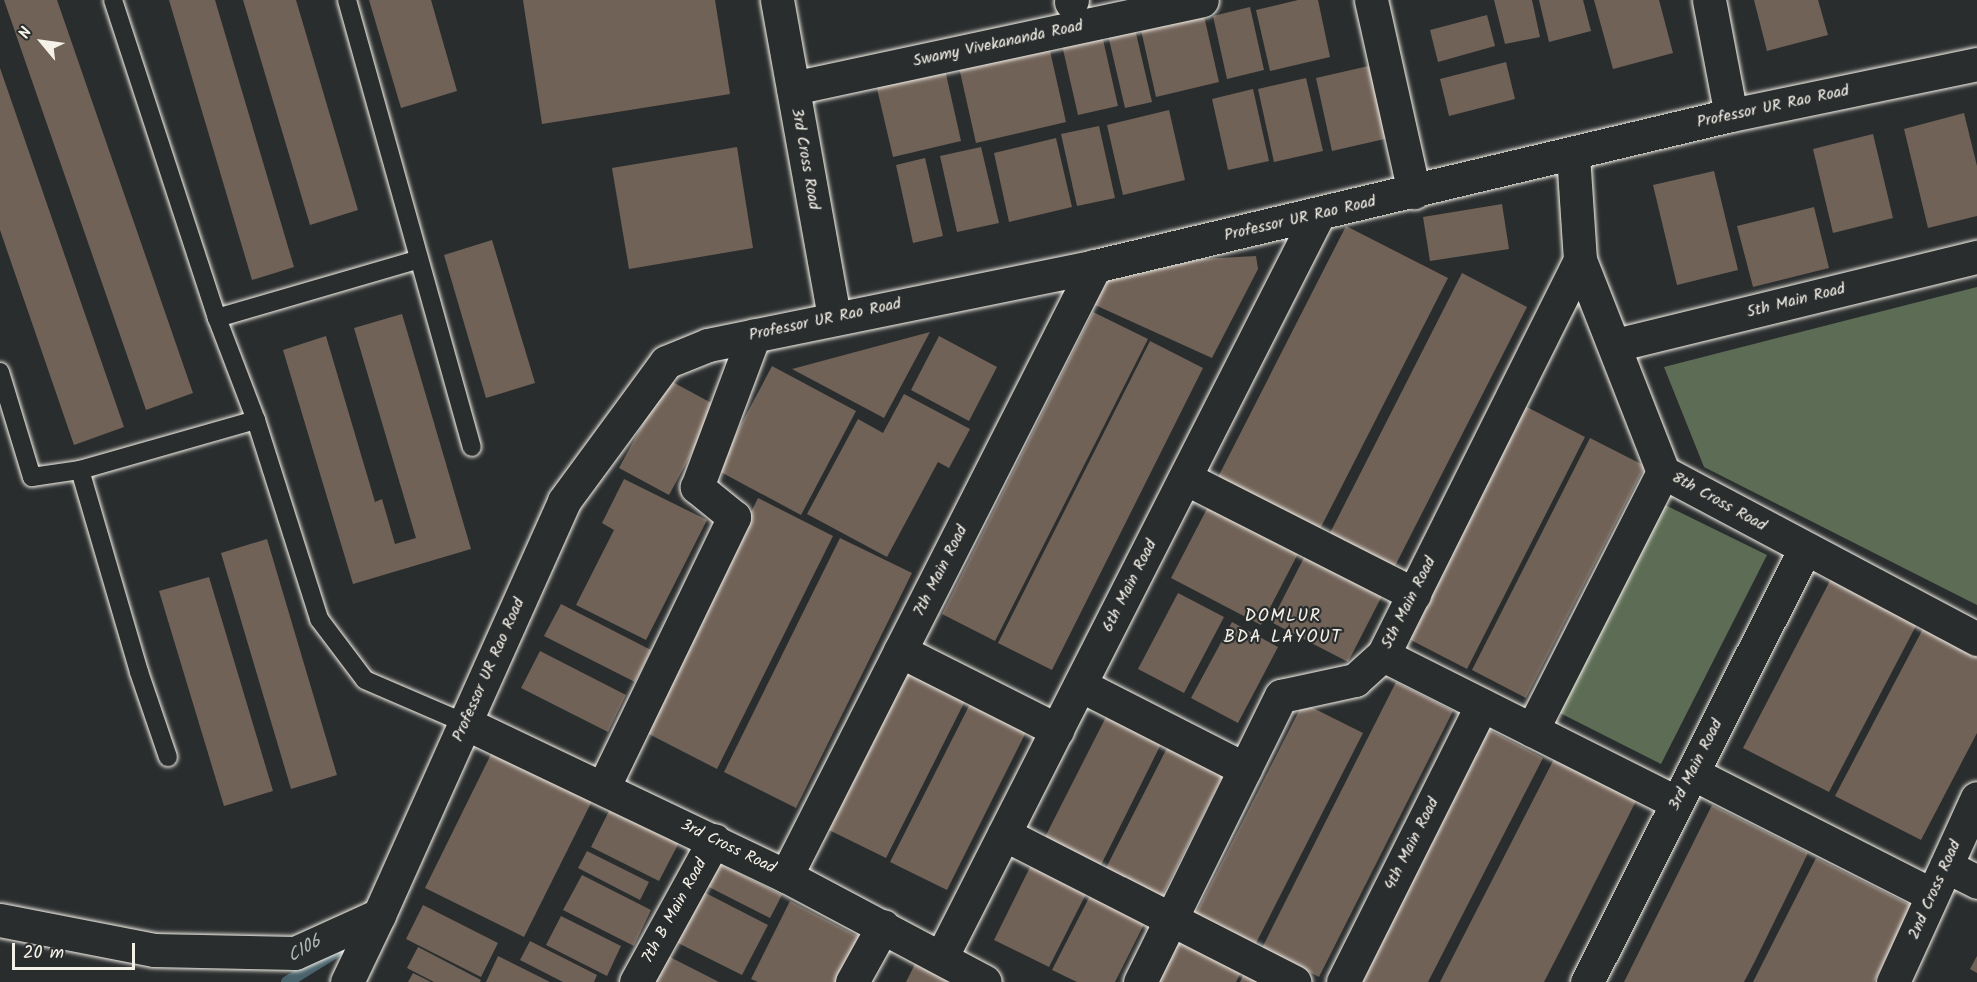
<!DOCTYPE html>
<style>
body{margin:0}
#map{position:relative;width:1977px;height:982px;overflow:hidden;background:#2a2d2e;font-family:Kalam,sans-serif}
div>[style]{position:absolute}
.green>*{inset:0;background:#5d6d55}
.stream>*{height:12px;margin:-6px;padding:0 6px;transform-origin:6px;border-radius:6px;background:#48626c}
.building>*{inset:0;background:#716258}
.roads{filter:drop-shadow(0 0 2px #f4f1e8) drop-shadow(0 0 2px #f4f1e8)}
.service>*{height:18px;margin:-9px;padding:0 9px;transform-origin:9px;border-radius:9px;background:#2a2d2e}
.minor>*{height:33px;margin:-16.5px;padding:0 16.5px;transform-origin:16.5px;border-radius:16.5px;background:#2a2d2e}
.tertiary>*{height:33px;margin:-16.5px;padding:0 16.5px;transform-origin:16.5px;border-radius:16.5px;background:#2a2d2e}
span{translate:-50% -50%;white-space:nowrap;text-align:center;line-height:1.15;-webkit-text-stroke:4.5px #2a2d2e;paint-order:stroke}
.street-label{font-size:16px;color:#f4f1e8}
.neighbourhood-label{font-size:18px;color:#f4f1e8;letter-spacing:1.5px}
.water-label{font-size:18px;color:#afb8b6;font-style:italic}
.north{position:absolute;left:12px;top:12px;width:60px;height:60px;-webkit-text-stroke:4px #2a2d2e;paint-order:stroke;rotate:299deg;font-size:16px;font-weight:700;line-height:24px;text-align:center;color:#f4f1e8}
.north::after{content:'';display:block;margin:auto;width:21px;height:27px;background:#f4f1e8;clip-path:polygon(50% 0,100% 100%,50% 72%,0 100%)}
.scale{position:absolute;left:12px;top:943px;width:123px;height:27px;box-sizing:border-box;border:3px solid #f4f1e8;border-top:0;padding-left:8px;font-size:18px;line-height:21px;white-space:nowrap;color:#f4f1e8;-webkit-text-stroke:4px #2a2d2e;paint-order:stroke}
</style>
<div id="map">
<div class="green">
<div style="clip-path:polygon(1977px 287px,1977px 605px,1704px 467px,1664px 367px)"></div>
<div style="clip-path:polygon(1661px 503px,1767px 555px,1661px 764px,1556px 711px)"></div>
</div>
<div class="stream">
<div style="left:287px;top:982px;width:65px;rotate:-31.7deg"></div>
</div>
<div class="building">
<div style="clip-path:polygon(4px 0,57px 0,193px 393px,146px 410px)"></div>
<div style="clip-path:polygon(169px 0,215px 0,294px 267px,252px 280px)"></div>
<div style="clip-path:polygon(243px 0,296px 0,358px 210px,310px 225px)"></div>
<div style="clip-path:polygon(369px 0,431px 0,457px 91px,401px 108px)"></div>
<div style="clip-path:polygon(523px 0,715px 0,730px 94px,542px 124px)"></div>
<div style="clip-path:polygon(1298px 0,1318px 0,1330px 57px,1270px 71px,1256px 10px)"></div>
<div style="clip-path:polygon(1494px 0,1532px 0,1540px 37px,1505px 44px)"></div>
<div style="clip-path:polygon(1539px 0,1583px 0,1591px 31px,1549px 42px)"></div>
<div style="clip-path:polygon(1594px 0,1659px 0,1673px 53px,1613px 69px)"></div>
<div style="clip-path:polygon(1754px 0,1818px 0,1828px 35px,1767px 51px)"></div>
<div style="clip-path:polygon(1250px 7px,1264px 70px,1227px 79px,1213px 16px)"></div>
<div style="clip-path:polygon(1487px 15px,1495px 46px,1438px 62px,1430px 30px)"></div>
<div style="clip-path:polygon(1204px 16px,1219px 82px,1156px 97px,1141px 30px)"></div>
<div style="clip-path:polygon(1135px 29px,1152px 102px,1125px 108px,1108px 35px)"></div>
<div style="clip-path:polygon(1102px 35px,1118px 106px,1078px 115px,1062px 45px)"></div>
<div style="clip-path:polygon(1048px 42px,1066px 122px,976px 143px,958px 63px)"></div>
<div style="clip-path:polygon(1506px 62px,1515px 99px,1449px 116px,1440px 79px)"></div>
<div style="clip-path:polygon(944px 65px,961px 141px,893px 157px,875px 80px)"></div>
<div style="clip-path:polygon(1373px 65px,1389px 138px,1332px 151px,1316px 78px)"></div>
<div style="clip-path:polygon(0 68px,124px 427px,74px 445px,0 230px)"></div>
<div style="clip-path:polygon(1306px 78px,1323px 151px,1274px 162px,1258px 89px)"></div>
<div style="clip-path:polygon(1253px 89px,1269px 161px,1228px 170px,1212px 99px)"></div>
<div style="clip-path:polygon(1169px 110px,1185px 180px,1123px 195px,1107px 125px)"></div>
<div style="clip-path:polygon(1964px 113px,1977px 166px,1977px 216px,1928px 228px,1904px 129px)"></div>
<div style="clip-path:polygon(1099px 126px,1115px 198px,1077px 206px,1061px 134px)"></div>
<div style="clip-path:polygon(1873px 134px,1893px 218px,1833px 233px,1813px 149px)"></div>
<div style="clip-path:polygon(1056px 138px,1072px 207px,1009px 222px,994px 153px)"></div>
<div style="clip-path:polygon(737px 147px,753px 248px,629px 269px,612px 168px)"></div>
<div style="clip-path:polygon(981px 147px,999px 223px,957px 232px,940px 156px)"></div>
<div style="clip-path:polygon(925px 158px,943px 236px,913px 243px,896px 165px)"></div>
<div style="clip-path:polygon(1714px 171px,1738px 270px,1677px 285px,1653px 185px)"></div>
<div style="clip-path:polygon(1502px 204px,1509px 249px,1430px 261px,1423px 217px)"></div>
<div style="clip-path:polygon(1814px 207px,1829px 268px,1753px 287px,1737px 226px)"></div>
<div style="clip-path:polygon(1346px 226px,1448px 278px,1319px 531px,1217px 479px)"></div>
<div style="clip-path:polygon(492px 240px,535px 383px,486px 398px,444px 255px)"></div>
<div style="clip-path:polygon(1256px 256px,1258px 269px,1212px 358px,1095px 305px,1107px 281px,1201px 259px)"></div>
<div style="clip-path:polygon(1462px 273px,1527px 307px,1394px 568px,1329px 535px)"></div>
<div style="clip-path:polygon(1093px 312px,1148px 339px,995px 641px,942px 614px)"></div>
<div style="clip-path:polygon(402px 314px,471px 549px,353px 584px,283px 350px,326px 336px,375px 502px,382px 499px,395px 544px,416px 538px,354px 328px)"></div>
<div style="clip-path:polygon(930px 332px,884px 418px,792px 369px)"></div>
<div style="clip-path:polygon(939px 336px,997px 367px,969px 421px,911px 390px)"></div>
<div style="clip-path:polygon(1150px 341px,1203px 368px,1052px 670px,998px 643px)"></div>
<div style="clip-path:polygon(772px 366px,856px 411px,801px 515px,717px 470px)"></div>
<div style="clip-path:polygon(667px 379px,717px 406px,669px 495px,619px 468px)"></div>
<div style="clip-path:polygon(904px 394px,970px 429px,949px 468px,938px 462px,887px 557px,807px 514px,858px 419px,883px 433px)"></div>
<div style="clip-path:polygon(1523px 405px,1585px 437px,1467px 669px,1405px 637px)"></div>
<div style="clip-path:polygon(1590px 438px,1645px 466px,1526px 698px,1472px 670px)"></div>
<div style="clip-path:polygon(624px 479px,707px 520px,646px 640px,576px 605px,614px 530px,602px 523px)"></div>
<div style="clip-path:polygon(1213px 497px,1303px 544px,1261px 625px,1171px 578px)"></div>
<div style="clip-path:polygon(758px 498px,833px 536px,717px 769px,643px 731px)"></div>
<div style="clip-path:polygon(840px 538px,912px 573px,796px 808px,724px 772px)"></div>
<div style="clip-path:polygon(267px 539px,337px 775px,291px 789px,221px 553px)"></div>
<div style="clip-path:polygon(1309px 548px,1386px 588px,1348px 662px,1271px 622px)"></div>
<div style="clip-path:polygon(1833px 575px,1919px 620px,1829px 792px,1743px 748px)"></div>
<div style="clip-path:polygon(209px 577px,273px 791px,224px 806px,159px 591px)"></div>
<div style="clip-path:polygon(1178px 593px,1224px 617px,1184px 693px,1138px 669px)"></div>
<div style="clip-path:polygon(561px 604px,651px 650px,635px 682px,544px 636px)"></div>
<div style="clip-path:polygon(1232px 622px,1278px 647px,1238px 723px,1191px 698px)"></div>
<div style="clip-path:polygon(1926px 623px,1977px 650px,1977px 733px,1921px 840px,1835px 796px)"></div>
<div style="clip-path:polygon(540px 651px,626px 695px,608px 732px,521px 688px)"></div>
<div style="clip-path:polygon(909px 670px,966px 699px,886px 858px,829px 830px)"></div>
<div style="clip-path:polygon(1396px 682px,1453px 711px,1319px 977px,1262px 948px)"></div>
<div style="clip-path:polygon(971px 702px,1027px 730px,947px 890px,890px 862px)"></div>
<div style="clip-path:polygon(1303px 703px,1363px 733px,1255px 945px,1195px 915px)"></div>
<div style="clip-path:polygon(1108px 713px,1163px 740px,1100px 867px,1044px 839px)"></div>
<div style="clip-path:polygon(1482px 726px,1543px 758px,1428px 982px,1351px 982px)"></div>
<div style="clip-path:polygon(496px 744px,596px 793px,524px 937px,425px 888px)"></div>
<div style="clip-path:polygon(1169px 744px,1225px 771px,1161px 898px,1105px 870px)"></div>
<div style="clip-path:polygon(1554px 759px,1636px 801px,1577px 918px,1544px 982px,1440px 982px)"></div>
<div style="clip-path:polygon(616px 797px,685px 831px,659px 881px,591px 847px)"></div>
<div style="clip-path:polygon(1712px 805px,1808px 853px,1755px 961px,1744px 982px,1624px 982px)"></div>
<div style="clip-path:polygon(587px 851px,649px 882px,640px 900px,578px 868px)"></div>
<div style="clip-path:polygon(1036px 855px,1091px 884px,1049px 967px,994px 940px)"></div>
<div style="clip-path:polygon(1816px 858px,1912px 906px,1874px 982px,1753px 982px)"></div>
<div style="clip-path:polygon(716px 862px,782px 895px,770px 918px,705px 885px)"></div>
<div style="clip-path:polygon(582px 875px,651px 910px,634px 946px,563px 910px)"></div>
<div style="clip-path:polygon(1095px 886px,1149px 914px,1115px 982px,1077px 982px,1052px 970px)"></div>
<div style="clip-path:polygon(694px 887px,768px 925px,742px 975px,668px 938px)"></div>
<div style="clip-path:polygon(790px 901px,859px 937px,839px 982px,758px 982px,751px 979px)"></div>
<div style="clip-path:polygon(423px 905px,498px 943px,481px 977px,406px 939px)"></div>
<div style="clip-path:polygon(561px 916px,621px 946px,607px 976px,546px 945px)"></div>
<div style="clip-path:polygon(1184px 931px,1246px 962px,1236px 982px,1158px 982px)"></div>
<div style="clip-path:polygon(530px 941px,597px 975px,594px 982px,563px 982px,520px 960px)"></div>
<div style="clip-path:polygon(418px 947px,481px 980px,480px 982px,434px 982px,407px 968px)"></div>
<div style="clip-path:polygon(664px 954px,719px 982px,650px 982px)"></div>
<div style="clip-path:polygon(498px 956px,550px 982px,486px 982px)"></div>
<div style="clip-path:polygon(1977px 956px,1977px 973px,1970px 969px)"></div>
<div style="clip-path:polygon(917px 960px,962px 982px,906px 982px)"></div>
<div style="clip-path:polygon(1248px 965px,1282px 982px,1240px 982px)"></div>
<div style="clip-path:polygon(413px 973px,431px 982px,408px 982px)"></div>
</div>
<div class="roads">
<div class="service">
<div style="left:113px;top:0;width:335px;rotate:71.9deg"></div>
<div style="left:217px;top:318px;width:109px;rotate:69.1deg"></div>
<div style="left:256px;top:420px;width:209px;rotate:72.4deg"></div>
<div style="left:319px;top:619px;width:76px;rotate:53deg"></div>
<div style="left:365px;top:680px;width:109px;rotate:23.3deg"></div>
<div style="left:347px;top:0;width:464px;rotate:74.4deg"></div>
<div style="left:217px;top:318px;width:208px;rotate:-16.2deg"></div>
<div style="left:0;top:372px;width:110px;rotate:73.1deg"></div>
<div style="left:32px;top:477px;width:49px;rotate:-8.3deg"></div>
<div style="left:80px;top:470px;width:183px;rotate:-15.9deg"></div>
<div style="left:80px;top:470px;width:210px;rotate:73.7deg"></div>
<div style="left:139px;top:672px;width:90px;rotate:71.2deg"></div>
</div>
<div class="minor">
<div style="left:1371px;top:0;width:197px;rotate:77.4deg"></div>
<div style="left:1709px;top:0;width:117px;rotate:79.2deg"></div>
<div style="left:1071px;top:2px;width:2px;rotate:-63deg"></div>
<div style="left:793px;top:88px;width:418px;rotate:-12.1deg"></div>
<div style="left:1580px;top:260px;width:228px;rotate:68.6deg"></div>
<div style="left:1663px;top:472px;width:356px;rotate:28deg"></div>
<div style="left:1615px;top:345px;width:373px;rotate:-13.7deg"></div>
<div style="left:1185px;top:478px;width:257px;rotate:26.9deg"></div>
<div style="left:900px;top:651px;width:176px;rotate:26.7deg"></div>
<div style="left:1383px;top:655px;width:329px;rotate:26.7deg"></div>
<div style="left:1080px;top:685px;width:185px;rotate:27deg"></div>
<div style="left:465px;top:723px;width:356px;rotate:25.5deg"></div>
<div style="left:786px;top:876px;width:225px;rotate:28deg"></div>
<div style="left:1532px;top:730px;width:289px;rotate:-63.1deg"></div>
<div style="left:1692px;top:773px;width:269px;rotate:26.9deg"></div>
<div style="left:604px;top:786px;width:299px;rotate:-64.2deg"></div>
<div style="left:734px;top:517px;width:48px;rotate:-141deg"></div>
<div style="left:697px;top:487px;width:162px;rotate:-69.4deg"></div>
<div style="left:1004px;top:834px;width:326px;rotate:27deg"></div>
<div style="left:1946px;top:866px;width:35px;rotate:27deg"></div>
<div style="left:786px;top:876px;width:684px;rotate:-63.14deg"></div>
<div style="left:942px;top:956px;width:831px;rotate:-63.1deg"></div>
<div style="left:347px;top:982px;width:74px;rotate:-64.5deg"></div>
<div style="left:636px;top:982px;width:162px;rotate:-61.2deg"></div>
<div style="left:852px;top:982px;width:64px;rotate:-61deg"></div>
<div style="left:1140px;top:982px;width:319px;rotate:-63.8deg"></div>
<div style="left:1281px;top:696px;width:76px;rotate:-12.2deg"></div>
<div style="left:1355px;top:680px;width:38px;rotate:-42deg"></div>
<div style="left:1383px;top:655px;width:441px;rotate:-63.5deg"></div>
<div style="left:1580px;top:260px;width:105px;rotate:-93.8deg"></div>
<div style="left:1343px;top:982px;width:310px;rotate:-63.4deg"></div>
<div style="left:1587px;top:982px;width:485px;rotate:-63.3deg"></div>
<div style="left:1893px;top:982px;width:202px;rotate:-65.5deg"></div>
</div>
<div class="tertiary">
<div style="left:777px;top:0;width:323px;rotate:79.8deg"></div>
<div style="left:0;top:920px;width:157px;rotate:11deg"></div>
<div style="left:154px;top:950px;width:141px;rotate:1.2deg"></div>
<div style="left:295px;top:953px;width:92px;rotate:-24.3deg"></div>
<div style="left:379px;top:915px;width:453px;rotate:-65.9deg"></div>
<div style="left:564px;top:501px;width:172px;rotate:-53.7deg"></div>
<div style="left:666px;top:362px;width:45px;rotate:-22deg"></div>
<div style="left:708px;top:345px;width:395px;rotate:-11.5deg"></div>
<div style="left:1095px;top:266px;width:654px;rotate:-13.36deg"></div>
<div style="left:1731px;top:115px;width:251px;rotate:-11.7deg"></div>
</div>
</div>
<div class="street-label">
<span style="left:998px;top:44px;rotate:-12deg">Swamy Vivekananda Road</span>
<span style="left:1773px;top:107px;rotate:-12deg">Professor UR Rao Road</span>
<span style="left:805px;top:159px;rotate:80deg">3rd Cross Road</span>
<span style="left:1300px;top:219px;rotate:-13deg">Professor UR Rao Road</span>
<span style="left:1796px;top:301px;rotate:-14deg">5th Main Road</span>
<span style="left:825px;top:320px;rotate:-12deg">Professor UR Rao Road</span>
<span style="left:1719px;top:502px;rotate:29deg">8th Cross Road</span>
<span style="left:941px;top:571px;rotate:-63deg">7th Main Road</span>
<span style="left:1130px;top:586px;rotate:-63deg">6th Main Road</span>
<span style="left:1409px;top:603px;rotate:-63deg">5th Main Road</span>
<span style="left:489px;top:670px;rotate:-66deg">Professor UR Rao Road</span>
<span style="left:1696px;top:765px;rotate:-63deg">3rd Main Road</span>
<span style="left:1412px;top:844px;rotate:-63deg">4th Main Road</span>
<span style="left:728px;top:847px;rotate:26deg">3rd Cross Road</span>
<span style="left:1935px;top:890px;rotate:-66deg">2nd Cross Road</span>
<span style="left:675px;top:911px;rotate:-61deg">7th B Main Road</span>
</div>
<div class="neighbourhood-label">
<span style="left:1283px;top:628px">DOMLUR<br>BDA LAYOUT</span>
</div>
<div class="water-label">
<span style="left:305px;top:950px;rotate:-31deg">C106</span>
</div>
<div class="north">N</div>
<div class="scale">20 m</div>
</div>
